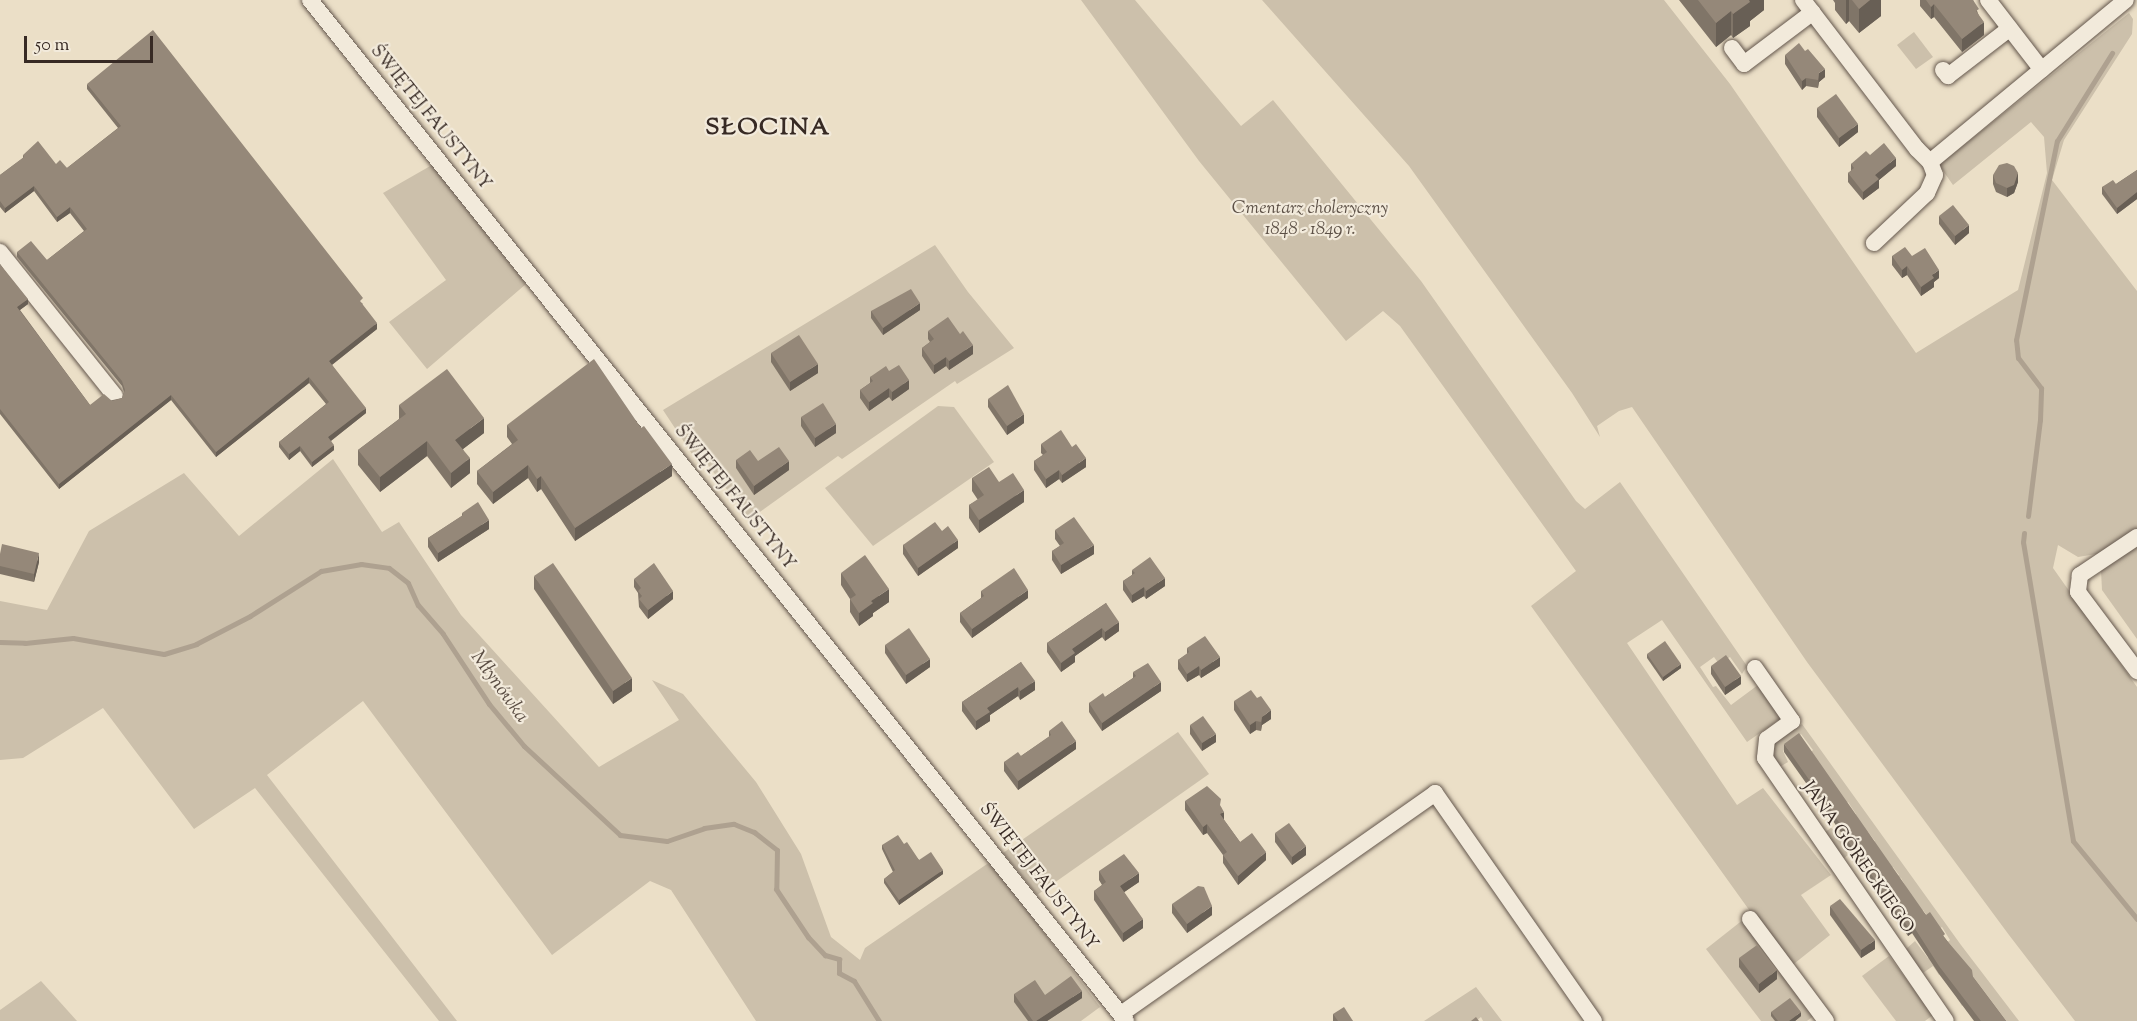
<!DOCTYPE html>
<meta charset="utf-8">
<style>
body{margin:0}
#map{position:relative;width:2137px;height:1021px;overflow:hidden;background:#ebdfc7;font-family:"Sorts Mill Goudy",serif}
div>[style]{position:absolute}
.green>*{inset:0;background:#ccc0ab}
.stream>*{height:5px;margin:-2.5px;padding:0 2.5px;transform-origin:2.5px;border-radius:2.5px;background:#aea190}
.roads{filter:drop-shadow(0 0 2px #64574d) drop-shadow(0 0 2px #64574d)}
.minor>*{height:16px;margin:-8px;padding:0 8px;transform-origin:8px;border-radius:8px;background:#f2eadb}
.wall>*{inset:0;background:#807568}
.shaded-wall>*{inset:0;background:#685f55}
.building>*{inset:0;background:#958879}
span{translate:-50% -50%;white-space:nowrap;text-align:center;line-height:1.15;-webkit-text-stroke:4.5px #f2eadb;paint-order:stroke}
.street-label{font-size:18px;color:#372a24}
.park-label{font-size:18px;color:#5c5046;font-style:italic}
.water-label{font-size:20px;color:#5b4e44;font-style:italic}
.district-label{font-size:24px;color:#372a24;font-weight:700;letter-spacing:1.5px}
.scale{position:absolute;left:24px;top:36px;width:129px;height:27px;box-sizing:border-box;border:3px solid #372a24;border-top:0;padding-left:8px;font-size:18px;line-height:21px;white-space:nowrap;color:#372a24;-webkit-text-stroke:4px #f2eadb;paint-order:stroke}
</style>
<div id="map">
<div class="green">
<div style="clip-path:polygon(1081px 0,1135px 0,1241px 126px,1273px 100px,1421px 281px,1576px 501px,1585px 509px,1620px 482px,1747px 666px,1742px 674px,1730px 657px,1719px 664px,1714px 657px,1700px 667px,1713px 687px,1716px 686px,1731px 705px,1758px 685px,1783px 717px,1747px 742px,1662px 620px,1627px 643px,1737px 805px,1763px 788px,1831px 875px,1801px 895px,1830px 935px,1790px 967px,1531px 606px,1576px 571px,1400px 326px,1383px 311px,1346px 341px,1199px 161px)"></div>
<div style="clip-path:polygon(1262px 0,1664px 0,1730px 84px,1916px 353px,2018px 290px,2047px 173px,2044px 137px,2031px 122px,1953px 185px,1939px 165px,2129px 13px,2133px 19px,2132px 34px,2064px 140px,2052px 180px,2137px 291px,2137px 529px,2102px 553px,2078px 557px,2058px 545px,2053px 568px,2137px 687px,2137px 1021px,2075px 1021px,2009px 935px,1807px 662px,1632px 407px,1619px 411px,1597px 426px,1600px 437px,1572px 393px,1409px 166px)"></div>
<div style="clip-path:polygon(1914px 32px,1933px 57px,1916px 69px,1897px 45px)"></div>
<div style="clip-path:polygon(432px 165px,526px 284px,427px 369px,389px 322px,446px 280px,383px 193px)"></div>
<div style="clip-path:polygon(935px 245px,968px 292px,1014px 348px,957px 384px,955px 381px,842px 459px,838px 456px,750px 519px,704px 460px,698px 463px,663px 410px)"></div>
<div style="clip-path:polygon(938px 406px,954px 407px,994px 462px,873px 546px,825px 488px)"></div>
<div style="clip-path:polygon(333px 459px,382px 532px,399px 522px,461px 615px,599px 767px,679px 720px,652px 680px,683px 694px,756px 782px,801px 854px,831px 937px,860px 960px,865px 948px,987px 864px,994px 866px,1100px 1007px,1081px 1021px,756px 1021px,671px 890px,650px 881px,552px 955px,363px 701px,267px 775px,457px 1021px,439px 1021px,255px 788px,194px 829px,103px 708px,23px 758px,0 760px,0 601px,47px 610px,89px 531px,184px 473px,239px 536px)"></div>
<div style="clip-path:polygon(2137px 544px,2137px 639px,2102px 590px,2101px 570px)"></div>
<div style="clip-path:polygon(1802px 724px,1961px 945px,2019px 1021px,2000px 1021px,1978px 993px,1962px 1006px,1957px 998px,1974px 985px,1956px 961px,1939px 975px,1933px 966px,1923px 973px,1906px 949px,1915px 941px,1928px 958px,1950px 940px,1942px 927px,1937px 930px,1923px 910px,1920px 912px,1901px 878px,1896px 877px,1899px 875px,1893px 867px,1890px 868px,1872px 844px,1875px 841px,1868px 832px,1844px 846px,1848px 855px,1842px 860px,1825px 832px,1831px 828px,1836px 831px,1856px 814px,1848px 802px,1844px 805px,1810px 753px,1813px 750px,1801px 734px,1783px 751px,1788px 762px,1778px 768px,1772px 761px,1775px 743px)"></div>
<div style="clip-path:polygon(1178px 732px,1209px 774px,1037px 895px,1003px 853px)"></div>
<div style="clip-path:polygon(1744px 919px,1816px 1014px,1807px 1021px,1761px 1021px,1706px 949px)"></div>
<div style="clip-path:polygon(1889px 956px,1933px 1015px,1925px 1021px,1896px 1021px,1862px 976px)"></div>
<div style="clip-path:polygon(41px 981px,77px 1021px,0 1021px,0 1010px)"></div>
<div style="clip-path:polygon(1476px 987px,1502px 1021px,1483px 1021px,1481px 1017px,1476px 1021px,1424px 1021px)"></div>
</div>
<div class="stream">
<div style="left:2028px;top:516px;width:97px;rotate:-82.9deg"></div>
<div style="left:2040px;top:420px;width:32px;rotate:-88deg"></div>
<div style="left:2041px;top:388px;width:38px;rotate:-127deg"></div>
<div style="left:2018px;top:358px;width:18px;rotate:-96deg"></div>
<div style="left:2016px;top:340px;width:203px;rotate:-78.4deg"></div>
<div style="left:2057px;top:141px;width:104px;rotate:-58deg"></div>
<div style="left:2024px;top:533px;width:9px;rotate:96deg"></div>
<div style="left:2023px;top:542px;width:303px;rotate:80.5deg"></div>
<div style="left:2073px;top:841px;width:101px;rotate:50.6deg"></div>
<div style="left:0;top:642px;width:25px;rotate:2deg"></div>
<div style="left:25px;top:643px;width:48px;rotate:-5.9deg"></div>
<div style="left:73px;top:638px;width:92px;rotate:10deg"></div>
<div style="left:164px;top:654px;width:34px;rotate:-17deg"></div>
<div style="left:196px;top:644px;width:61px;rotate:-27.4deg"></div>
<div style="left:250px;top:616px;width:84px;rotate:-32.4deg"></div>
<div style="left:321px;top:571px;width:41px;rotate:-9.9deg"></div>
<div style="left:361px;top:564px;width:28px;rotate:8deg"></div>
<div style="left:389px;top:568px;width:24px;rotate:38deg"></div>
<div style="left:408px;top:583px;width:24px;rotate:66deg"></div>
<div style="left:418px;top:605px;width:38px;rotate:49deg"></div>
<div style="left:443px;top:634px;width:84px;rotate:56.7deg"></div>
<div style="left:489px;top:704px;width:55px;rotate:50.2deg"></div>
<div style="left:524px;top:746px;width:131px;rotate:42.8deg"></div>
<div style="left:620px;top:835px;width:47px;rotate:7.3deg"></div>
<div style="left:667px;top:841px;width:39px;rotate:-19deg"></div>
<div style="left:704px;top:828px;width:30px;rotate:-8deg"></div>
<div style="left:734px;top:824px;width:22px;rotate:22deg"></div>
<div style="left:754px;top:832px;width:29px;rotate:38deg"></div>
<div style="left:777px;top:850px;width:39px;rotate:91deg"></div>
<div style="left:776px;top:889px;width:58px;rotate:56.3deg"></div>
<div style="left:808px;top:937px;width:25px;rotate:47deg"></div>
<div style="left:825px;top:955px;width:15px;rotate:16deg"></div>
<div style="left:839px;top:959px;width:14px;rotate:90deg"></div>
<div style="left:839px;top:973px;width:17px;rotate:28deg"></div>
<div style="left:854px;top:981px;width:47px;rotate:58deg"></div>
</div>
<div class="roads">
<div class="minor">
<div style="left:310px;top:0;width:1307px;rotate:51.37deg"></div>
<div style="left:1803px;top:0;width:188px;rotate:52.6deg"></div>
<div style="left:1917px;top:149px;width:18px;rotate:45deg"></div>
<div style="left:1930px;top:162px;width:14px;rotate:69deg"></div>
<div style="left:1935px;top:175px;width:20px;rotate:114deg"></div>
<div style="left:1927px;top:193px;width:73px;rotate:136.7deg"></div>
<div style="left:1988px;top:0;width:88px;rotate:52.4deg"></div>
<div style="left:1732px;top:48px;width:20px;rotate:53deg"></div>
<div style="left:1744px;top:64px;width:86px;rotate:-37deg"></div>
<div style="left:1943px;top:70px;width:8px;rotate:50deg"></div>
<div style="left:1948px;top:76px;width:78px;rotate:-37.7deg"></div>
<div style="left:1930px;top:162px;width:254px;rotate:-39.6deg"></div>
<div style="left:0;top:252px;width:184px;rotate:51.4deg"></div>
<div style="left:2137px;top:537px;width:69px;rotate:146.3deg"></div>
<div style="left:2080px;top:575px;width:17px;rotate:97deg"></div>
<div style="left:2078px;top:592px;width:99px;rotate:53.2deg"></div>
<div style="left:1755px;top:668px;width:65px;rotate:55.1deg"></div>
<div style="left:1792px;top:721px;width:31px;rotate:144deg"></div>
<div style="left:1767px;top:739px;width:19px;rotate:96deg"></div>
<div style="left:1765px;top:758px;width:319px;rotate:55.5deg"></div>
<div style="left:1750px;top:919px;width:127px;rotate:53.3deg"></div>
<div style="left:1121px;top:1014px;width:384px;rotate:-35.1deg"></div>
<div style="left:1435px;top:793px;width:278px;rotate:55.1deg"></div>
</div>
</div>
<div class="wall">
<div style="clip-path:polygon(1679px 0,1764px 0,1764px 10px,1750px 21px,1750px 26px,1733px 38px,1731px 35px,1716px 47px)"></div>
<div style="clip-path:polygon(1833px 0,1881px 0,1881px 16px,1859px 33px,1849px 21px,1846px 24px,1835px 10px,1835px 3px)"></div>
<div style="clip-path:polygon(1920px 0,1973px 0,1979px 16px,1984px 35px,1962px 52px,1934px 17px,1931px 19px,1920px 6px)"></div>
<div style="clip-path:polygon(1785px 55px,1825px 77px,1819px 82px,1818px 88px,1806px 86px,1802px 90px,1785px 64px)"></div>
<div style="clip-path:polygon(87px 84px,363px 304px,362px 304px,377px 329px,332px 365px,366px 413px,331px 441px,334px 450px,312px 467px,300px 451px,289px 460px,279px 447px,279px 442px,326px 404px,309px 383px,216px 457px,171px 400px,59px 489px,0 414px,0 264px,28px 304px,20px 310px,90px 405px,122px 398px,124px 392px,122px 386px,17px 257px,17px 252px,47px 260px,84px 231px,70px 213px,57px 222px,34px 191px,5px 213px,0 207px,0 175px,23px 158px,23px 155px,67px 168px,118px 128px,87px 89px)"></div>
<div style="clip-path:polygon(1817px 108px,1858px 132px,1839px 147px,1817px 117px)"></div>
<div style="clip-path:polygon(1870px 155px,1896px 166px,1879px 180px,1879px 188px,1863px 200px,1848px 182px,1848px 173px,1851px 171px,1851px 164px)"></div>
<div style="clip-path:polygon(2137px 170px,2137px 199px,2117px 214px,2102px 194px,2102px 187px,2116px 184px)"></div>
<div style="clip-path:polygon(1993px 175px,2018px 182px,2014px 193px,2007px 197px,1996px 192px,1993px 184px)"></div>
<div style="clip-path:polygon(1939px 216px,1969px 233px,1955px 245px,1939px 224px)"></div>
<div style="clip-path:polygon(1892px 256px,1912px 256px,1939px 278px,1934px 282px,1934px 287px,1921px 296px,1907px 275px,1902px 278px,1892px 265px)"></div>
<div style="clip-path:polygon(920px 310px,883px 335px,871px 318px,871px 311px)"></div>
<div style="clip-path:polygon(928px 331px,973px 354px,949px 370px,946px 366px,934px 374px,922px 356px,922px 348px,930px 342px,928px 339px)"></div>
<div style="clip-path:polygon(771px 353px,818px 373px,790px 391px,771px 362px)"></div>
<div style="clip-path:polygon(889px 371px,909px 389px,892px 401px,889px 397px,869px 411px,860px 398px,860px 390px,870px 383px,870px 377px)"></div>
<div style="clip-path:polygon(988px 399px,1024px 423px,1007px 435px,988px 407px)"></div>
<div style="clip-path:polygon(399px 405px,484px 433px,463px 449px,470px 473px,451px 488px,427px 456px,380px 492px,358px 465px,358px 450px,399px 419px)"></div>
<div style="clip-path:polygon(801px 417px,836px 433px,815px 447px,801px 426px)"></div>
<div style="clip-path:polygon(507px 425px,672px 476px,575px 541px,541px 489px,537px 492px,528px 478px,493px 504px,477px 484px,477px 471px,512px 444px,507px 437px)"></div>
<div style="clip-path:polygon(1041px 444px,1086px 467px,1062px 483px,1059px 479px,1046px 488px,1034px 470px,1034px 461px,1043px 455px,1041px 453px)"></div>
<div style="clip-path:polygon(736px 460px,758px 461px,789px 470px,754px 495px,736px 468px)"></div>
<div style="clip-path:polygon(972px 478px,999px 482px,1024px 502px,979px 533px,969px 518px,969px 505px,978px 500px,972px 491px)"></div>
<div style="clip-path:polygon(462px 513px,489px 529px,438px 562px,428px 547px,428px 538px,462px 516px)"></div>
<div style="clip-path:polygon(1055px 530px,1094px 554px,1061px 574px,1052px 560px,1052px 551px,1060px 546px,1055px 539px)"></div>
<div style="clip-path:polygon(942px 531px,958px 548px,918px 576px,903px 554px,903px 545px)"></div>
<div style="clip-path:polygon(0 554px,39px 562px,34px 582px,0 574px)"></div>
<div style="clip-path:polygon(1132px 570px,1165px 586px,1146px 599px,1144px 596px,1132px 603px,1123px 590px,1123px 581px,1132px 575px)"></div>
<div style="clip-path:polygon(841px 573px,889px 602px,873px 613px,873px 616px,859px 626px,850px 612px,850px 599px,841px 585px)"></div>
<div style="clip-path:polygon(534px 576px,632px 691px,613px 704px,534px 589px)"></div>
<div style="clip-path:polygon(634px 579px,673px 599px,648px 619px,639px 607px,638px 593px,634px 587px)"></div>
<div style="clip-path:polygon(981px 591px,1028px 598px,972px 638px,960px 622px,960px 613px,981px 598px)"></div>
<div style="clip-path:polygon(1106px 603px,1119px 631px,1105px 641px,1102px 637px,1075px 656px,1075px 662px,1061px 672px,1047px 652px,1047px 643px)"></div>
<div style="clip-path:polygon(885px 645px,930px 667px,906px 684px,885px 653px)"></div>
<div style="clip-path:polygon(1187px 648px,1220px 666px,1201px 678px,1199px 675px,1187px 682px,1178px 669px,1178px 660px,1187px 654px)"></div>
<div style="clip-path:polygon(1647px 654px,1681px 668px,1663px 681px,1647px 658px)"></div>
<div style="clip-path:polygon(1021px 662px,1035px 690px,1020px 700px,1018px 696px,990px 715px,990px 721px,976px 730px,962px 711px,962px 702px)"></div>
<div style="clip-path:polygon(1711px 666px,1741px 684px,1725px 695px,1711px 674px)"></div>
<div style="clip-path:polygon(1133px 672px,1161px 691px,1102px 731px,1089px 712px,1089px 703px,1105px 697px,1133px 678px)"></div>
<div style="clip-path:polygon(1234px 701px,1271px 719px,1262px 725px,1261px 731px,1256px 730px,1250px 734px,1234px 710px)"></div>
<div style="clip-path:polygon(1190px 725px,1216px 742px,1202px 751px,1190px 734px)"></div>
<div style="clip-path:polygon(1049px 731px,1076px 749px,1018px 790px,1004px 771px,1004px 762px,1021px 756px,1049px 737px)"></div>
<div style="clip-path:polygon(1784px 744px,1945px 938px,1973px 977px,2006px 1021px,1974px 1021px,1939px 974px,1912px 933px,1908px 936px,1845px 846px,1845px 838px,1784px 752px)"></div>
<div style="clip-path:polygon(1185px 801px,1221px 807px,1224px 820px,1240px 842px,1266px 860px,1238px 885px,1223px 863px,1223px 855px,1207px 833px,1203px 835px,1185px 810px)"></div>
<div style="clip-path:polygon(1275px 833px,1306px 855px,1292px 865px,1275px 842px)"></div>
<div style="clip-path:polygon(904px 844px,919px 860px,943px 874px,899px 905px,884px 883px,884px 879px,893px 872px,882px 849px,882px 845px)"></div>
<div style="clip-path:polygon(1099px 871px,1139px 882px,1124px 892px,1143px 928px,1123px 942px,1094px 900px,1094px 891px,1102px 885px,1099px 880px)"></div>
<div style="clip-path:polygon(1172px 904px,1212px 915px,1187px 933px,1172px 913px)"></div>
<div style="clip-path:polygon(1830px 906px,1875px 949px,1861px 958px,1830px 915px)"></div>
<div style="clip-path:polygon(1739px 958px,1777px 979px,1759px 993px,1739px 967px)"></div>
<div style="clip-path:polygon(1014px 994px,1045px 995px,1082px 998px,1047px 1021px,1028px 1021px,1014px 1002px)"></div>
<div style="clip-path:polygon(1771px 1012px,1801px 1016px,1795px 1021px,1775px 1021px,1771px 1016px)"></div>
<div style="clip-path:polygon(1333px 1014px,1353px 1021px,1333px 1021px)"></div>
</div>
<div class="shaded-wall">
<div style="clip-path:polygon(1748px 0,1764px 0,1764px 10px,1750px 21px,1750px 26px,1733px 38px,1733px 14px)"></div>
<div style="clip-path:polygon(1846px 0,1849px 0,1849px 21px,1846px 24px)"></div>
<div style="clip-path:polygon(1870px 0,1881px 0,1881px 16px,1859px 33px,1859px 9px)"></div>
<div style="clip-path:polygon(1934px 4px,1934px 17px,1931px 19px,1931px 7px)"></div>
<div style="clip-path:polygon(1731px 11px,1731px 35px,1716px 47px,1716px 23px)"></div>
<div style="clip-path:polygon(1984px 22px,1984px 35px,1962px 52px,1962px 39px)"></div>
<div style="clip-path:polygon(1825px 69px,1825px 77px,1819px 82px,1818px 88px,1819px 73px)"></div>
<div style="clip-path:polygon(1806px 78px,1806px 86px,1802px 90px,1802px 81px)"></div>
<div style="clip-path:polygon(1858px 124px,1858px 132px,1839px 147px,1839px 138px)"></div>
<div style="clip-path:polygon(1896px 158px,1896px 166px,1879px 180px,1879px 188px,1863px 200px,1863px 192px,1875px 175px)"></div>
<div style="clip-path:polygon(2018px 173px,2018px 182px,2014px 193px,2007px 197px,2007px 188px)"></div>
<div style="clip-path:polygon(34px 186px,34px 191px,5px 213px,5px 208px)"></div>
<div style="clip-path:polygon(2137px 192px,2137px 199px,2117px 214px,2117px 208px)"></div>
<div style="clip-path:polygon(70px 207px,70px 213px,57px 222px,57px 217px)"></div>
<div style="clip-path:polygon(1969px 225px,1969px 233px,1955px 245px,1955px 236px)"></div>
<div style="clip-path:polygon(1907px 266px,1907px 275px,1902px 278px,1902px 270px)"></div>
<div style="clip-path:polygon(1939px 270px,1939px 278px,1934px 282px,1934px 287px,1921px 296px,1921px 287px,1932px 275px)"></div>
<div style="clip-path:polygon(28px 299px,28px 304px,17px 312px,17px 307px)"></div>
<div style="clip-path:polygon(920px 303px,920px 310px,883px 335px,883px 328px)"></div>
<div style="clip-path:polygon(377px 323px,377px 329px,329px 367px,329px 361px)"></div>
<div style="clip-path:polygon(973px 345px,973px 354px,949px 370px,949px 361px)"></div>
<div style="clip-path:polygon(946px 357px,946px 366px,934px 374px,934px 365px)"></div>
<div style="clip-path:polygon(818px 364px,818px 373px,790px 391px,790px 382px)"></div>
<div style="clip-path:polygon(309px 377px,309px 383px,216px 457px,216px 452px)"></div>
<div style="clip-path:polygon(909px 380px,909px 389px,892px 401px,892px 392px)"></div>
<div style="clip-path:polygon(889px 388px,889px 397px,869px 411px,869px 402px)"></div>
<div style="clip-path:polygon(171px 395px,171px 400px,59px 489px,59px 484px)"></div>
<div style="clip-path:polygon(366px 408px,366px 413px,328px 443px,328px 437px)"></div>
<div style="clip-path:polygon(1024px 414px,1024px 423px,1007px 435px,1007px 426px)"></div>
<div style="clip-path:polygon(484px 418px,484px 433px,455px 455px,455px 440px)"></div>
<div style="clip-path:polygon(836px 424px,836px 433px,815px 447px,815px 438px)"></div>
<div style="clip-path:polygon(427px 441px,427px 456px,380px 492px,380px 477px)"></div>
<div style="clip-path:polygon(334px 445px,334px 450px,312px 467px,312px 462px)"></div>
<div style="clip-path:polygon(300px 446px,300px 451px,289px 460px,289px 454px)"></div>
<div style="clip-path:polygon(470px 458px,470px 473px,451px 488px,451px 473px)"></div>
<div style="clip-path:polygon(1086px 458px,1086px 467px,1062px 483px,1062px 475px)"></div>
<div style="clip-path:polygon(789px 461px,789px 470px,754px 495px,754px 486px)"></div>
<div style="clip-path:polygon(672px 464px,672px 476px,575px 541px,575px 528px)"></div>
<div style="clip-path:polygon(528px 465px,528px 478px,493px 504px,493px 492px)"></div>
<div style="clip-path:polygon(1059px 470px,1059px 479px,1046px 488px,1046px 479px)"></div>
<div style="clip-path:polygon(541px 476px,541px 489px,537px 492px,537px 479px)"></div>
<div style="clip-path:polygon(1024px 490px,1024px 502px,979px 533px,979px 520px)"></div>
<div style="clip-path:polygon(489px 520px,489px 529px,438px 562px,438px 553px)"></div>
<div style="clip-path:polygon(958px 540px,958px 548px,918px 576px,918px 568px)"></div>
<div style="clip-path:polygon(1094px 545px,1094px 554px,1061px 574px,1061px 565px)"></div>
<div style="clip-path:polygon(39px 553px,39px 562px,34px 582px,34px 574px)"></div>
<div style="clip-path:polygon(1165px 578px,1165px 586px,1146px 599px,1146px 591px)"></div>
<div style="clip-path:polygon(1144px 587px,1144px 596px,1132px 603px,1132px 595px)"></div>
<div style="clip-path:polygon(889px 589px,889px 602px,873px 613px,873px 616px,859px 626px,859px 613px,871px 601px)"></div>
<div style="clip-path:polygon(1028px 590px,1028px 598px,972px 638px,972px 629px)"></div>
<div style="clip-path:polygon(673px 591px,673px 599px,648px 619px,648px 610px)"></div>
<div style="clip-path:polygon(1119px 622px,1119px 631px,1105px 641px,1105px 632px)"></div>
<div style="clip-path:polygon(1102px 628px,1102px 637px,1075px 656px,1075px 662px,1061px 672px,1061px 663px,1072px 649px)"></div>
<div style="clip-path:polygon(1220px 657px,1220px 666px,1201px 678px,1201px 670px)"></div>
<div style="clip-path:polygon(930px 659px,930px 667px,906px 684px,906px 675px)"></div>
<div style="clip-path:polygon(1681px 664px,1681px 668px,1663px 681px,1663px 677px)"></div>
<div style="clip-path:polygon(1199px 666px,1199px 675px,1187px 682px,1187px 674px)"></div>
<div style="clip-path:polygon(1741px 676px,1741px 684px,1725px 695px,1725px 687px)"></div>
<div style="clip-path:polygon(632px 678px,632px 691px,613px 704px,613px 691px)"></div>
<div style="clip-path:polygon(1035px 681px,1035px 690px,1020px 700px,1020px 691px)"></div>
<div style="clip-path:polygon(1161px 682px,1161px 691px,1102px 731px,1102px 723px)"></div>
<div style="clip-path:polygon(1018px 687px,1018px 696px,990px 715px,990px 721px,976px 730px,976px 721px,987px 708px)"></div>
<div style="clip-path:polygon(1271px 710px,1271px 719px,1262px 725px,1261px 731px,1262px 717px)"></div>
<div style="clip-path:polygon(1256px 721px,1256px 730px,1250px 734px,1250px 725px)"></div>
<div style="clip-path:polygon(1216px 734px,1216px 742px,1202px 751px,1202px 743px)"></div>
<div style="clip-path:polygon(1076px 741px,1076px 749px,1018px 790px,1018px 781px)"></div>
<div style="clip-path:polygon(1224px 812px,1224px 820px,1220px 814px)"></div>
<div style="clip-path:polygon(1207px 824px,1207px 833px,1203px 835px,1203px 827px)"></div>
<div style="clip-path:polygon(1306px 846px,1306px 855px,1292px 865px,1292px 857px)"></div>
<div style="clip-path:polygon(1266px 852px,1266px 860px,1238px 885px,1238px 876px)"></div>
<div style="clip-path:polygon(943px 870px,943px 874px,899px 905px,899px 900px)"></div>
<div style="clip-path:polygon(1139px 873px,1139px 882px,1120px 895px,1120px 886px)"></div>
<div style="clip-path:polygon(1212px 906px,1212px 915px,1187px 933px,1187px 924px)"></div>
<div style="clip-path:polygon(1143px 919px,1143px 928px,1123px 942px,1123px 933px)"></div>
<div style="clip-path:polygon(1912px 924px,1912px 933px,1908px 936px,1908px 927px)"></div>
<div style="clip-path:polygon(1875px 940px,1875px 949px,1861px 958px,1861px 950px)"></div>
<div style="clip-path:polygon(1777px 970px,1777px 979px,1759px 993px,1759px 984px)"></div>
<div style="clip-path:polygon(1082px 991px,1082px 998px,1047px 1021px,1036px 1021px)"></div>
<div style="clip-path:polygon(1801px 1012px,1801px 1016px,1795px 1021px,1789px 1021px)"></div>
</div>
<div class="building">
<div style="clip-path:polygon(1698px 0,1749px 0,1750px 2px,1733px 14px,1731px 11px,1716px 23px)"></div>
<div style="clip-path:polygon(1852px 0,1870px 0,1859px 9px)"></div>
<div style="clip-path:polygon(1926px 0,1973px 0,1979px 9px,1976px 11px,1984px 22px,1962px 39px,1934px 4px,1931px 7px)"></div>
<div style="clip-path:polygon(153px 30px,363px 298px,360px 301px,377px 323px,329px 361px,366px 408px,328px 437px,334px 445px,312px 462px,300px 446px,289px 454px,279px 442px,329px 402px,309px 377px,216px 452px,171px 395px,59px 484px,0 409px,0 264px,28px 299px,17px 307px,90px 405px,104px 394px,112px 401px,122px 398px,125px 390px,122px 381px,17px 252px,31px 241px,47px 260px,87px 229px,70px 207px,57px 217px,34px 186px,5px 208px,0 201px,0 175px,24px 157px,23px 155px,38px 141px,56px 164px,60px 160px,67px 168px,121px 126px,87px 84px)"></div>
<div style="clip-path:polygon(1799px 43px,1805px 51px,1808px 49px,1825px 69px,1819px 73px,1818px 80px,1806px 78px,1802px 81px,1785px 55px)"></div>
<div style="clip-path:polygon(1836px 94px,1858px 124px,1839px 138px,1817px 108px)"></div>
<div style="clip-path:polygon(1884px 143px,1896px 158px,1875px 175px,1879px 179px,1863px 192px,1848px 173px,1854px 168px,1851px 164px,1866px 151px,1870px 155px)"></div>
<div style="clip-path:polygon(2007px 163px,2014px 166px,2018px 173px,2014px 185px,2007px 188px,1996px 183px,1993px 175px,1999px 165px)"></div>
<div style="clip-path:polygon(2137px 170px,2137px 192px,2117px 208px,2102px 187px,2113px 180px,2116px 184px)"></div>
<div style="clip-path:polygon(1953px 205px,1969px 225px,1955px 236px,1939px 216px)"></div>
<div style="clip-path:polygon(1905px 247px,1912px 256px,1925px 248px,1939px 270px,1932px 275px,1934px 278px,1921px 287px,1907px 266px,1902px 270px,1892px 256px)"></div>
<div style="clip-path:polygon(911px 289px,920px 303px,883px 328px,871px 311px)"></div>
<div style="clip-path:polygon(948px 317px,960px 334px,963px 331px,973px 345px,949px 361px,946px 357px,934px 365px,922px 348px,934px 339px,928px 331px)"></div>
<div style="clip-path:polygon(799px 335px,818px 364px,790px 382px,771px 353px)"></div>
<div style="clip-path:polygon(594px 359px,641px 428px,644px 426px,672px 464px,575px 528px,541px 476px,537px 479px,528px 465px,493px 492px,477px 471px,518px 440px,507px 425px)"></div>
<div style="clip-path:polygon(899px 365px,909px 380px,892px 392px,889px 388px,869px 402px,860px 390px,873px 381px,870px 377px,886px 366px,889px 371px)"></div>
<div style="clip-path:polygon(447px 369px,484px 418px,455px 440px,470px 458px,451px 473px,427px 441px,380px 477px,358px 450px,406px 414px,399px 405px)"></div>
<div style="clip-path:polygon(1008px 385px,1024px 414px,1007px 426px,988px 399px)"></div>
<div style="clip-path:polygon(823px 403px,836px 424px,815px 438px,801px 417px)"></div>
<div style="clip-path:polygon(1061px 430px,1072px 447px,1076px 444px,1086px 458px,1062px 475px,1059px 470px,1046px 479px,1034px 461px,1047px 452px,1041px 444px)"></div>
<div style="clip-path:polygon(779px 447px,789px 461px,754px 486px,736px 460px,750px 450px,758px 461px)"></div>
<div style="clip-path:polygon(989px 467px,999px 482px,1013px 473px,1024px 490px,979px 520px,969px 505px,984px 495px,972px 478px)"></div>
<div style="clip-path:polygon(478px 502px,489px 520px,438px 553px,428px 538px,463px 515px,462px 513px)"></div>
<div style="clip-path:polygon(1074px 517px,1094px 545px,1061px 565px,1052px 551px,1064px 543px,1055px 530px)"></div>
<div style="clip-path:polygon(935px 522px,942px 531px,948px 526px,958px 540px,918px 568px,903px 545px)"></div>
<div style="clip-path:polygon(2px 544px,39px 553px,34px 574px,0 566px,0 554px)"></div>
<div style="clip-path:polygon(865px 555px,889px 589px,871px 601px,873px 603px,859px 613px,850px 599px,856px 595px,841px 573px)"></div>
<div style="clip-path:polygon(1150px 557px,1165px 578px,1146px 591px,1144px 587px,1132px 595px,1123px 581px,1135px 573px,1132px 570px)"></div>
<div style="clip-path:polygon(553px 563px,632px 678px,613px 691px,534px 576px)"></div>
<div style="clip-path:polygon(654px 563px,673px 591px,648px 610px,639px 599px,642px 596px,638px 591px,641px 588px,634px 579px)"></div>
<div style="clip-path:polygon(1014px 568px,1028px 590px,972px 629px,960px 613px,984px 596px,981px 591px)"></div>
<div style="clip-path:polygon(1106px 603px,1119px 622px,1105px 632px,1102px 628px,1072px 649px,1075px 653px,1061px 663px,1047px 643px)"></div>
<div style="clip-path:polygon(909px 628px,930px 659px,906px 675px,885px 645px)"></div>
<div style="clip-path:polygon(1205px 636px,1220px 657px,1201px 670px,1199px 666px,1187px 674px,1178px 660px,1189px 652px,1187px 648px)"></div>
<div style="clip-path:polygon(1665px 641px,1681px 664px,1663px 677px,1647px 654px)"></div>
<div style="clip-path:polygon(1726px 655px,1741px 676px,1725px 687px,1711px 666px)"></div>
<div style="clip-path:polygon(1021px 662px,1035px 681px,1020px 691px,1018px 687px,987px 708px,990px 712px,976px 721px,962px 702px)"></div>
<div style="clip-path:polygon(1148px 663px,1161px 682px,1102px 723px,1089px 703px,1103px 693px,1105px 697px,1136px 676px,1133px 672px)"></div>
<div style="clip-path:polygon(1251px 690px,1257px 698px,1261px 696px,1271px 710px,1262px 717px,1261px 722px,1256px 721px,1250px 725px,1234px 701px)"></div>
<div style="clip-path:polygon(1203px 716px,1216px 734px,1202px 743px,1190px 725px)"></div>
<div style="clip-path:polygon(1062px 721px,1076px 741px,1018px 781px,1004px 762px,1018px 752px,1021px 756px,1051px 735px,1049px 731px)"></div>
<div style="clip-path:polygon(1799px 733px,1926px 915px,1930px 912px,1945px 934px,1943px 936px,1972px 970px,1973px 977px,2006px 1021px,1981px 1021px,1939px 966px,1912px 924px,1908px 927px,1845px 837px,1848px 835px,1784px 744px)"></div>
<div style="clip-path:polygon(1207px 786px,1221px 799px,1220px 805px,1224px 812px,1220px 814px,1240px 842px,1252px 833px,1266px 852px,1238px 876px,1223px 855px,1227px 852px,1207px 824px,1203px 827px,1185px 801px)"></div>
<div style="clip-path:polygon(1289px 823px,1306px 846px,1292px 857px,1275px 833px)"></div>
<div style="clip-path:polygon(898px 835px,904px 844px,907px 842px,919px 860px,931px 852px,943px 870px,899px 900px,884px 879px,895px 870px,882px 845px)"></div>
<div style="clip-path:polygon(1124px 854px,1139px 873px,1120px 886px,1143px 919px,1123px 933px,1094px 891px,1106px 882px,1099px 871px)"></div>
<div style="clip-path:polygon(1198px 886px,1204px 887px,1212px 906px,1187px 924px,1172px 904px)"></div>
<div style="clip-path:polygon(1840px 899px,1875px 940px,1861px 950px,1830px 906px)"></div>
<div style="clip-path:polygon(1757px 945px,1777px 970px,1759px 984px,1739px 958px)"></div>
<div style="clip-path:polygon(1071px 976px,1082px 991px,1036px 1021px,1033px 1021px,1014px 994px,1035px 980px,1045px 995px)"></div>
<div style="clip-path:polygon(1790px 998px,1801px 1012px,1789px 1021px,1778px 1021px,1771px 1012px)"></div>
<div style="clip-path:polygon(1344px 1007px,1353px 1021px,1338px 1021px,1333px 1014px)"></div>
<div style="clip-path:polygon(1476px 1017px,1479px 1021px,1471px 1021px)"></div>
</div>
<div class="street-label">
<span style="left:430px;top:118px;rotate:51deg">ŚWIĘTEJ FAUSTYNY</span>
<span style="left:734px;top:498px;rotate:51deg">ŚWIĘTEJ FAUSTYNY</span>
<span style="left:1857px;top:858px;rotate:55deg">JANA GÓRECKIEGO</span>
<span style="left:1038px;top:877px;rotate:52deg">ŚWIĘTEJ FAUSTYNY</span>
</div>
<div class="park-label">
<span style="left:1310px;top:220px">Cmentarz choleryczny<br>1848 - 1849 r.</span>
</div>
<div class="water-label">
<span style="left:499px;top:687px;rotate:54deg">Młynówka</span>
</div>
<div class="district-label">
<span style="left:768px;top:129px">SŁOCINA</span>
</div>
<div class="scale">50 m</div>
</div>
